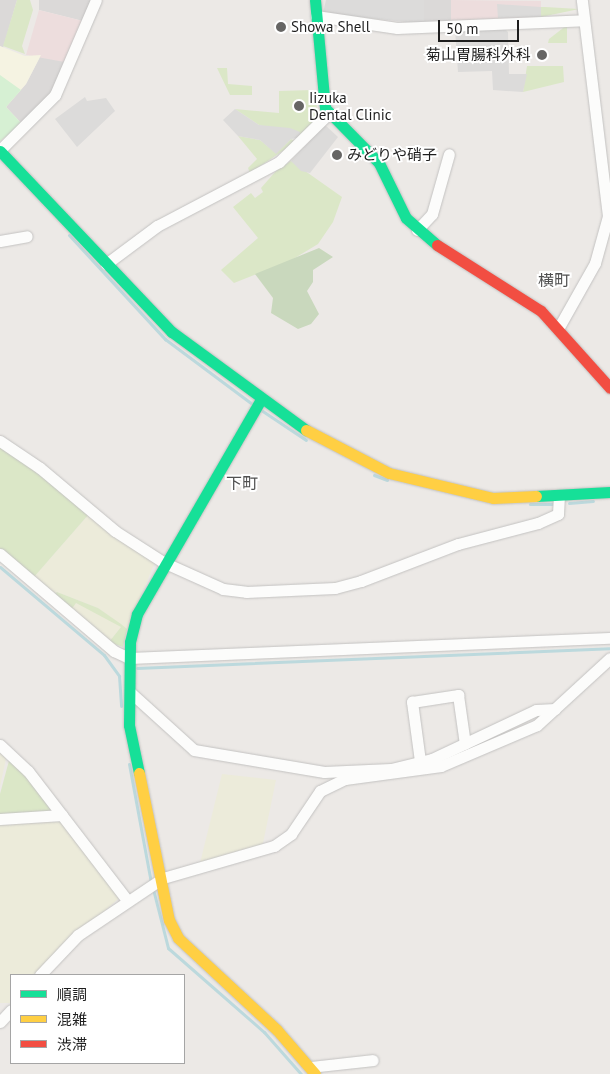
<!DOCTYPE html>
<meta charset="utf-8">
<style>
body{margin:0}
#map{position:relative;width:610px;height:1074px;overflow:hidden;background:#ece9e6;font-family:"PT Sans","Noto Sans JP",sans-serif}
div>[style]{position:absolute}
.residential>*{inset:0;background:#dbd9d8}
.commercial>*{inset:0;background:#eddddd}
.education>*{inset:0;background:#f5f3e2}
.farmland>*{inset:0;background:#ecebda}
.grass>*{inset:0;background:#dbe7c7}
.forest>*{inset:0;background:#c9d8bd}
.park>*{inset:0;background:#d6f0d3}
.parking>*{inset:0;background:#dcdbda}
.stream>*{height:3px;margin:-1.5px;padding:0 1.5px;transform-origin:1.5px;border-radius:1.5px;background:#bcd9dd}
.roads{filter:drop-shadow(0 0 1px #c3c2c1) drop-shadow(0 0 1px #c3c2c1)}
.street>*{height:11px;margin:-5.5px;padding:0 5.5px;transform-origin:5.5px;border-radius:5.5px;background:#fcfcfb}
.fast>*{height:11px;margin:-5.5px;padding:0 5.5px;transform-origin:5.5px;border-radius:5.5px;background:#16e098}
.slow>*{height:11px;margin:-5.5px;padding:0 5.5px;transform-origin:5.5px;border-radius:5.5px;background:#ffcf43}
.jam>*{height:11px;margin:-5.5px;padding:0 5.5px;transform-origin:5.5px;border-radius:5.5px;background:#f24e42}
.dots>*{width:14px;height:14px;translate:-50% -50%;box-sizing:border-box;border:2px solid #fff;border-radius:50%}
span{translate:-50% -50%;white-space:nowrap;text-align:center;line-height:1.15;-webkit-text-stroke:4px #fff;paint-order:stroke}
.poi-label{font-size:15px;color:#1e1e1e}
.left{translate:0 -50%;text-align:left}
.right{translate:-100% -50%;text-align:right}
.neighbourhood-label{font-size:16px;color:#515151}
.legend{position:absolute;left:10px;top:974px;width:175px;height:90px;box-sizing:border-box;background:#fff;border:1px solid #a5a5a5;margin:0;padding:6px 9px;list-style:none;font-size:15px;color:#1e1e1e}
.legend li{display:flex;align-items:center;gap:10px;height:25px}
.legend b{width:25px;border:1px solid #a5a5a5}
.scale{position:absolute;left:438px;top:20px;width:81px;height:22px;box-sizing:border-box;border:2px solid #1e1e1e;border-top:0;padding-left:6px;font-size:15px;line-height:18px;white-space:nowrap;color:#1e1e1e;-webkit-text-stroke:4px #fff;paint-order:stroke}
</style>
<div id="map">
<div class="residential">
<div style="clip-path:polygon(0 0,17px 0,3px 48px,0 46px)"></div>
<div style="clip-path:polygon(39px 0,96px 0,87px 22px,39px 10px)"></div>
<div style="clip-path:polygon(424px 0,451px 0,451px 25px,424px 24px)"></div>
<div style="clip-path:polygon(41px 55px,70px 63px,61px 85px,24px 126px,5px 107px,26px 84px)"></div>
</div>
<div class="commercial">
<div style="clip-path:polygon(451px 0,541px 1px,541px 17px,451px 25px)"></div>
<div style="clip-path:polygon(39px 10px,87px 22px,70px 63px,26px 55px)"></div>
</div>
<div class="education">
<div style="clip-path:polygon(0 46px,25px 56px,41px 55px,26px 84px,6px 107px,22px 124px,0 141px)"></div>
</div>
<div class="farmland">
<div style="clip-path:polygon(89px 514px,155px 562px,127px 629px,98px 608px,57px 592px,53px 596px,34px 577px)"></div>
<div style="clip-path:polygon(76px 603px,98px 612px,121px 627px,109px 642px,71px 610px)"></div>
<div style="clip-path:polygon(0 748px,7px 754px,0 786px)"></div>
<div style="clip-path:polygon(222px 774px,276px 780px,262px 848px,200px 863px)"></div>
<div style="clip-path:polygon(61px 821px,119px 898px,35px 975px,11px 975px,11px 1003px,0 1003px,0 825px)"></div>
</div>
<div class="grass">
<div style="clip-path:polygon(17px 0,30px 0,33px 10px,22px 46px,25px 54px,3px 46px)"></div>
<div style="clip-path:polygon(541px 7px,545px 7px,579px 9px,541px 17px)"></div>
<div style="clip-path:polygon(567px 25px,567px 43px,548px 43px,549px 39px)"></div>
<div style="clip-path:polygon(527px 66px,563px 66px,564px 82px,523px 92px)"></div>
<div style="clip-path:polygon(217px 68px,227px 68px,228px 84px,252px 86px,252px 95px,230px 95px)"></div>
<div style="clip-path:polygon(313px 90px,319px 116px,299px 136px,259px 125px,235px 109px,279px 113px,279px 91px)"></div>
<div style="clip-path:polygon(238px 136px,260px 140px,276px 153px,291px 139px,296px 142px,250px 173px,248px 168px,257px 159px)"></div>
<div style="clip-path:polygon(291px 161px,342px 197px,333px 222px,318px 244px,290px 261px,234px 283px,221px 270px,258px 238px,233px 207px,251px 193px,255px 198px,263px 192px,261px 188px,276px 171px)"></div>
<div style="clip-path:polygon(0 444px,89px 514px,34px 577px,0 548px)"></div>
<div style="clip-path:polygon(57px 592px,98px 608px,121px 624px,127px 629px,123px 647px,109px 642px,121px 627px,76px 603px,71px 610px,53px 596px)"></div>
<div style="clip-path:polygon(10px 757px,53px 810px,52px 813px,0 815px,0 794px)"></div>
</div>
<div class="forest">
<div style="clip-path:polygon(319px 248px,333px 257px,313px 270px,313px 282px,307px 291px,319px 314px,311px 324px,298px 329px,271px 313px,273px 298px,255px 274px)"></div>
</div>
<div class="park">
<div style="clip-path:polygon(0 75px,21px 90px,6px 107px,22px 124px,0 141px)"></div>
</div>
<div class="parking">
<div style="clip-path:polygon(326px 0,424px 0,424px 24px,323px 13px)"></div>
<div style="clip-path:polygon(497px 4px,541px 7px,541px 17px,498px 18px)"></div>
<div style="clip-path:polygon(503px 27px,508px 32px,509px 74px,527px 74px,523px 92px,493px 90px,492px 71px,458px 72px,455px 30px)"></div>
<div style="clip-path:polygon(85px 97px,87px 101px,106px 98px,115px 111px,77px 147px,55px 119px)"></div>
<div style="clip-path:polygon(235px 109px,259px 125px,290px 128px,300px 132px,300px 137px,291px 139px,276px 154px,260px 140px,238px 136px,223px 120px)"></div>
<div style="clip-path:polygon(325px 125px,338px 137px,310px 173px,301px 171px,291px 161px)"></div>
</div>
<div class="stream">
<div style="left:69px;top:235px;width:142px;rotate:47.3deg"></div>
<div style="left:165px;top:339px;width:107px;rotate:36.7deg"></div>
<div style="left:261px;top:410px;width:54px;rotate:33.7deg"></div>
<div style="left:374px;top:475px;width:14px;rotate:21deg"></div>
<div style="left:569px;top:503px;width:24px;rotate:-5deg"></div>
<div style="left:530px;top:504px;width:26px"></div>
<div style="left:0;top:567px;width:136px;rotate:40.2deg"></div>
<div style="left:104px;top:655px;width:26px;rotate:54deg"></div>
<div style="left:119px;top:676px;width:30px;rotate:86deg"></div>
<div style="left:137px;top:668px;width:473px;rotate:-2.4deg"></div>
<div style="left:129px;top:764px;width:121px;rotate:79.5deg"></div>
<div style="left:153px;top:889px;width:61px;rotate:75.7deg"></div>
<div style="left:168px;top:948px;width:128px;rotate:41.2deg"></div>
<div style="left:264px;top:1032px;width:56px;rotate:48.6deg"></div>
</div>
<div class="roads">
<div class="street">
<div style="left:316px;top:16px;width:82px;rotate:8.4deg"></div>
<div style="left:397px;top:28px;width:187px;rotate:-2.4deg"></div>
<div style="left:0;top:150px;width:78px;rotate:-45deg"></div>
<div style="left:55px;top:95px;width:103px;rotate:-66.7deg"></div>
<div style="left:417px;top:230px;width:22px;rotate:-47deg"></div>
<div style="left:432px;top:214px;width:62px;rotate:-74.2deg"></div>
<div style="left:0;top:241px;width:27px;rotate:-10deg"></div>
<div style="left:106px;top:264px;width:64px;rotate:-36.7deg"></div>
<div style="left:157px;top:226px;width:138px;rotate:-27.7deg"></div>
<div style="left:279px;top:162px;width:69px;rotate:-44.4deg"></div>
<div style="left:559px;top:327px;width:73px;rotate:-60.6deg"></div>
<div style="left:595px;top:263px;width:49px;rotate:-74.5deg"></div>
<div style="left:608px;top:216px;width:218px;rotate:-96.9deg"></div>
<div style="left:0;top:441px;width:48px;rotate:34deg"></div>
<div style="left:40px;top:468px;width:98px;rotate:40deg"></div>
<div style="left:115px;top:531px;width:57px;rotate:32.9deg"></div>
<div style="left:163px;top:562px;width:66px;rotate:24.2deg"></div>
<div style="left:223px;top:589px;width:23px;rotate:7deg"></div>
<div style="left:246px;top:592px;width:89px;rotate:-2.6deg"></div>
<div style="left:335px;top:588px;width:27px;rotate:-15deg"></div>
<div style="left:361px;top:581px;width:104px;rotate:-20.9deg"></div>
<div style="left:458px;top:544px;width:83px;rotate:-14.7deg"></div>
<div style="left:538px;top:523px;width:22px;rotate:-24deg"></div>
<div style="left:558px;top:514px;width:18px;rotate:-87deg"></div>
<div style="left:0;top:554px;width:150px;rotate:40.4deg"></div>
<div style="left:114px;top:651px;width:17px;rotate:25deg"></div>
<div style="left:129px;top:658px;width:481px;rotate:-2.4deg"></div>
<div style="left:130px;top:692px;width:86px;rotate:42.2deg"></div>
<div style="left:194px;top:750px;width:132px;rotate:9.6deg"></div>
<div style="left:324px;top:772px;width:67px;rotate:-2.6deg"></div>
<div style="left:391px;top:769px;width:42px;rotate:-13.7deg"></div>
<div style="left:432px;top:759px;width:115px;rotate:-25.2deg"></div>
<div style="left:536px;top:710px;width:19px;rotate:-3deg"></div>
<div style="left:0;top:745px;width:38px;rotate:43deg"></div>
<div style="left:28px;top:771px;width:163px;rotate:52.5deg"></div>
<div style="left:420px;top:761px;width:60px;rotate:-97.7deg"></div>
<div style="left:412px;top:702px;width:47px;rotate:-8.7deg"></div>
<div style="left:458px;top:695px;width:49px;rotate:81.9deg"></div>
<div style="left:0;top:819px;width:62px;rotate:-3.7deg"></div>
<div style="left:163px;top:878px;width:116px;rotate:-16.1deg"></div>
<div style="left:274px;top:846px;width:21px;rotate:-35deg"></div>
<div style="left:291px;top:834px;width:52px;rotate:-56deg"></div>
<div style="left:320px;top:791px;width:28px;rotate:-26deg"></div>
<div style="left:345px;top:779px;width:97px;rotate:-7.7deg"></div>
<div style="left:441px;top:766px;width:104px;rotate:-23.1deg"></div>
<div style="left:537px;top:725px;width:99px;rotate:-42.5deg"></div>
<div style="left:40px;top:975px;width:55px;rotate:-46.5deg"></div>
<div style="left:78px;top:935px;width:99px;rotate:-33.9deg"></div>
<div style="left:0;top:1022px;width:16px;rotate:-47deg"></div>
<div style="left:310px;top:1067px;width:63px;rotate:-6.3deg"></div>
</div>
<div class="fast">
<div style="left:315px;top:0;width:108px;rotate:84.7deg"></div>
<div style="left:325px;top:108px;width:77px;rotate:45.5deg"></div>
<div style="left:379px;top:163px;width:61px;rotate:63.9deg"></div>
<div style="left:406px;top:218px;width:41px;rotate:41.1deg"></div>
<div style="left:0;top:151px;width:250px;rotate:46.5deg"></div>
<div style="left:172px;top:332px;width:166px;rotate:36.2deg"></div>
<div style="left:536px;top:496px;width:74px;rotate:-3.1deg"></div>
<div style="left:139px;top:773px;width:49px;rotate:-101.8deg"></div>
<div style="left:129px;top:725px;width:83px;rotate:-89.3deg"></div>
<div style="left:130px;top:642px;width:29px;rotate:-76deg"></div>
<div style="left:137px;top:614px;width:248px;rotate:-60deg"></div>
</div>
<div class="slow">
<div style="left:306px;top:430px;width:93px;rotate:27.4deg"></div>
<div style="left:389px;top:473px;width:107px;rotate:13.5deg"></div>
<div style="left:493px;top:498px;width:43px;rotate:-2.7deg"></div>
<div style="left:139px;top:773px;width:150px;rotate:78.5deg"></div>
<div style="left:169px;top:920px;width:20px;rotate:63deg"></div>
<div style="left:178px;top:938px;width:135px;rotate:42.9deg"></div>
<div style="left:277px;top:1030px;width:58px;rotate:49.2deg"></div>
</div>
<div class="jam">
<div style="left:437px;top:245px;width:123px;rotate:32.4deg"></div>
<div style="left:541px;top:311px;width:103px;rotate:48.1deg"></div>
</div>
</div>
<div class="dots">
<div style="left:281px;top:27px;background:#666564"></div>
<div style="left:542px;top:55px;background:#666564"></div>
<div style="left:299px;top:106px;background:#666564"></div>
<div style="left:337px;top:155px;background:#666564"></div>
</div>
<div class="poi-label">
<span class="left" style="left:291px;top:27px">Showa Shell</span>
<span class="right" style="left:531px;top:55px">菊山胃腸科外科</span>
<span class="left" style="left:309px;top:106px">Iizuka<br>Dental Clinic</span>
<span class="left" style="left:347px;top:155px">みどりや硝子</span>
</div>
<div class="neighbourhood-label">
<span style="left:554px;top:280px">横町</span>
<span style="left:242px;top:483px">下町</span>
</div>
<ul class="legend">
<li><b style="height:6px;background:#16e098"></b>順調</li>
<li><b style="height:6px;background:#ffcf43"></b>混雑</li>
<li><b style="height:6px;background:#f24e42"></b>渋滞</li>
</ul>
<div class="scale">50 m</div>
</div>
